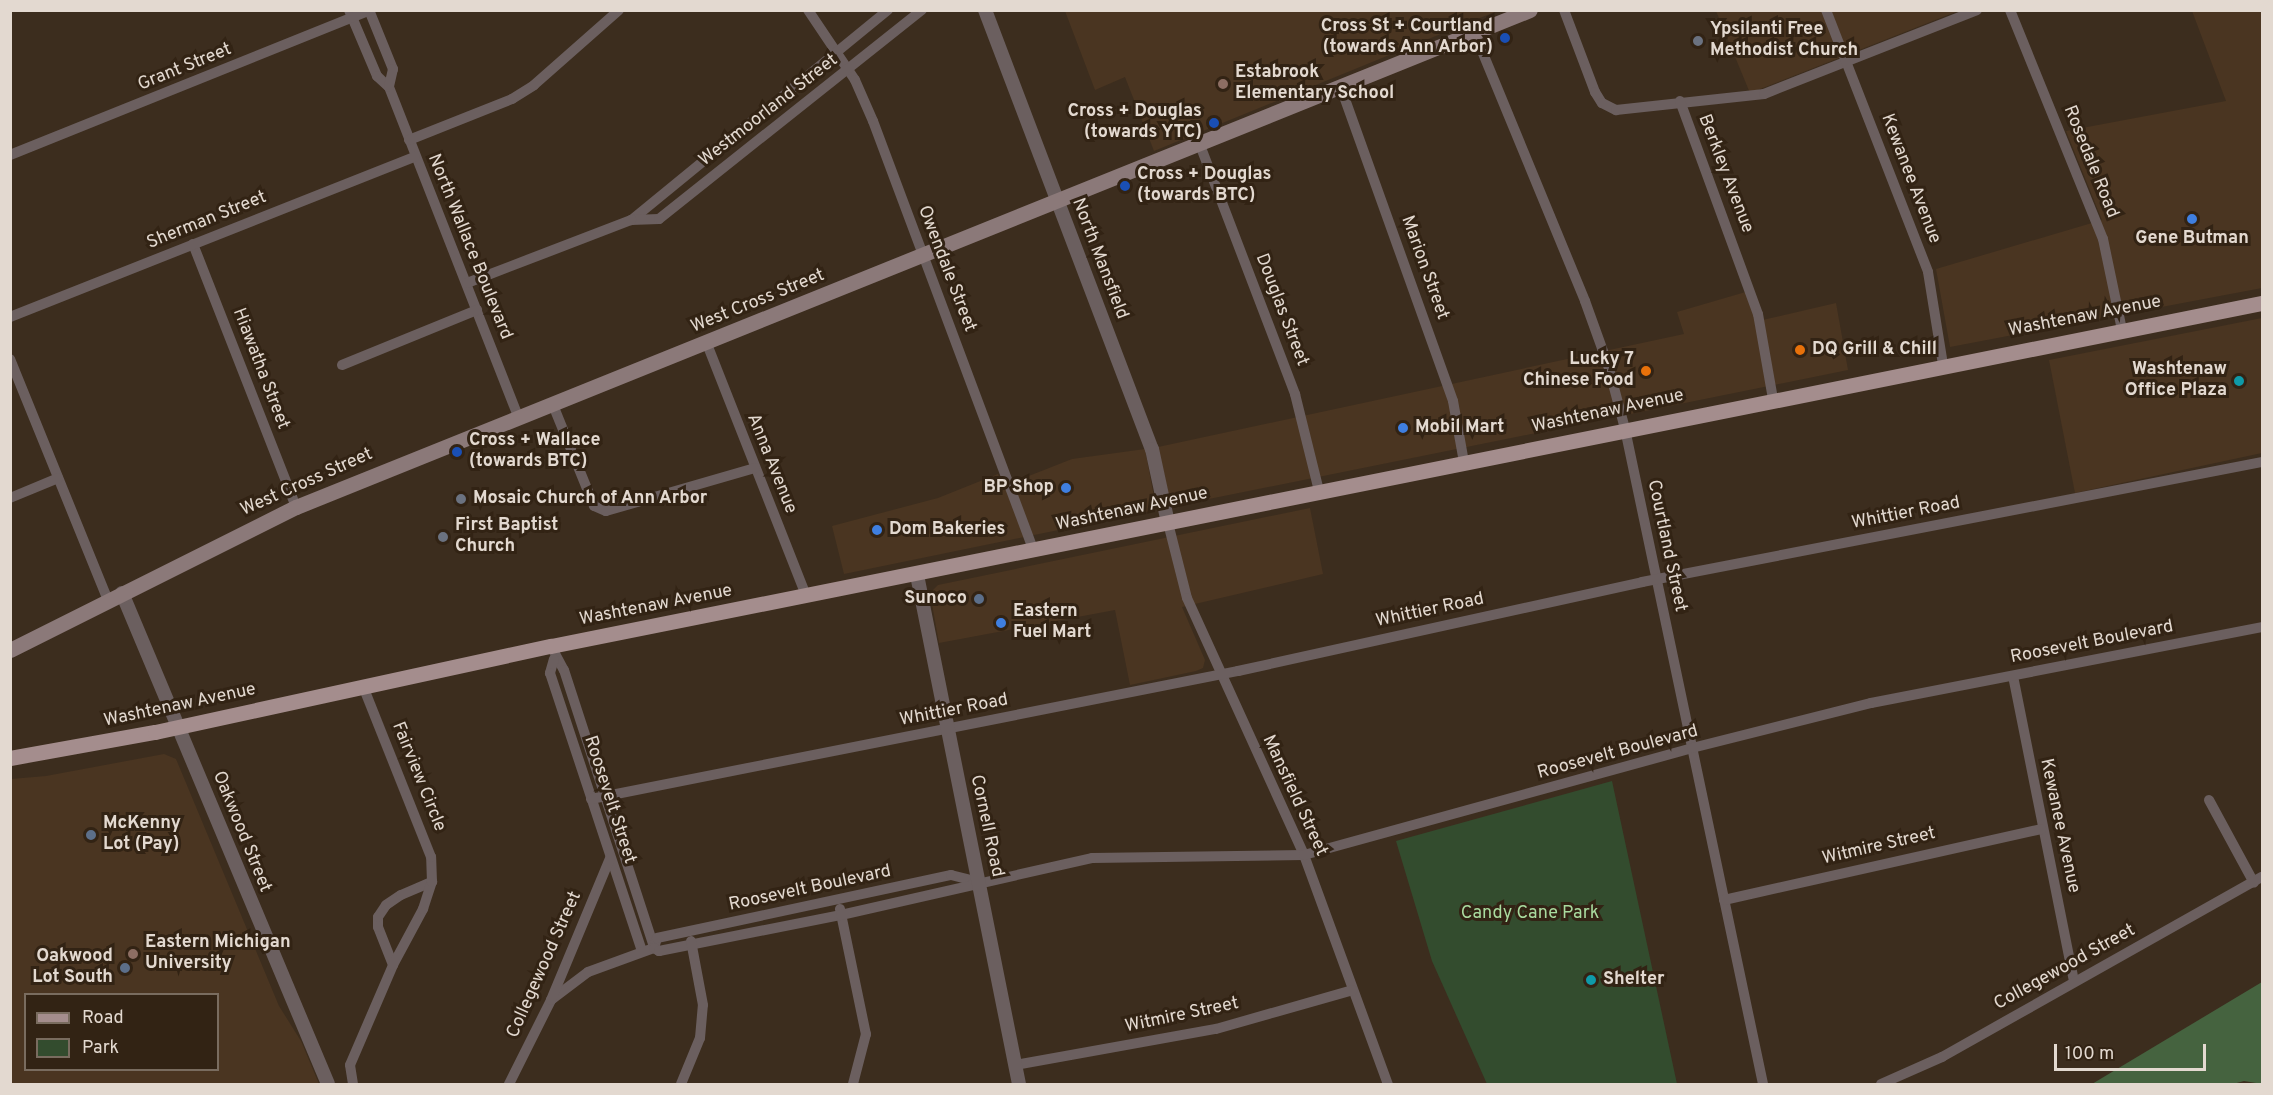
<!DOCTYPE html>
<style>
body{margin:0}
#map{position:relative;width:2273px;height:1095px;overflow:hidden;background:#3c2d1e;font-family:Overpass,sans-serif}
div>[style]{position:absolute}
.built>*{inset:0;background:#4a3521}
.green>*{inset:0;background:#334c2e}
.forest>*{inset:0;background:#45633f}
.minor>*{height:10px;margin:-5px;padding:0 5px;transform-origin:5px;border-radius:5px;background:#6b5f5f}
.tertiary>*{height:14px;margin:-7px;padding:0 7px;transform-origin:7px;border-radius:7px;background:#6b5f5f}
.secondary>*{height:15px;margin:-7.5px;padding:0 7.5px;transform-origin:7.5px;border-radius:7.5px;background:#8b7979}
.primary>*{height:15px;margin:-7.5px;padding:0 7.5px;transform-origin:7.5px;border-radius:7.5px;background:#a48d8d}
.dots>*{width:16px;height:16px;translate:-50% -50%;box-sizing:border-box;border:3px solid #322314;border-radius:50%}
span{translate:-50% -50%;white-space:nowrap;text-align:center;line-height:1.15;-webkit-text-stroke:6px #322314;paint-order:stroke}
.poi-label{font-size:18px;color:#e3d9d0;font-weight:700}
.right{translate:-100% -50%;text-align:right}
.left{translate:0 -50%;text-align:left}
.street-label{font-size:18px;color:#e3d9d0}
.park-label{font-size:18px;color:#a9db9f}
.frame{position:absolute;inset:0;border:12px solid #e3d9d0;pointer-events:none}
.legend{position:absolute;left:24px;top:993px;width:195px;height:78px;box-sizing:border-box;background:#322314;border:2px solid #796c5f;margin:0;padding:8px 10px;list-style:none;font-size:18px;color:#e3d9d0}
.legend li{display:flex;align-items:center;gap:12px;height:30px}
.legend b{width:30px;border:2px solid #796c5f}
.scale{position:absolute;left:2054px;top:1044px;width:152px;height:27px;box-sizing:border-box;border:3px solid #e3d9d0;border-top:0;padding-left:8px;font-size:18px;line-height:21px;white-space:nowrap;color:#e3d9d0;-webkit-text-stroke:4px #322314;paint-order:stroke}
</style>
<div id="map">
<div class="built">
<div style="clip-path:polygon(1065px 11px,1065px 10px,1497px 11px,1154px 151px,1125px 77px,1095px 90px)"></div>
<div style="clip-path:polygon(1716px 11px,1958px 11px,1750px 93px)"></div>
<div style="clip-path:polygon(2192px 11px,2262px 11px,2262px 288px,1950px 347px,1936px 269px,2102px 220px,2066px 131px,2226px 101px)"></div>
<div style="clip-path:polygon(1749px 291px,1758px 321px,1836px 303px,1848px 370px,1179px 505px,1169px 496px,1158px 447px,1684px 334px,1677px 312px)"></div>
<div style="clip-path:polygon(2262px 318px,2262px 453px,2075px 493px,2049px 360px)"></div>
<div style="clip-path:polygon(1145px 449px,1155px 502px,1151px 511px,844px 574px,832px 526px,938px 498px,998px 474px,1003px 486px,1072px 459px)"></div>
<div style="clip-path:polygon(1310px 508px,1323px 574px,1182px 607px,1205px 660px,1203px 668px,1196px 671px,1130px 685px,1115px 610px,939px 643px,930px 593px,938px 585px)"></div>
<div style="clip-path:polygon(evenodd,164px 754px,176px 759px,279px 1006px,301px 1041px,319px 1084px,11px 1084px,11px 779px,46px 776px,164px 754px,26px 994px,218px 994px,218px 1070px,26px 1070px,26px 994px)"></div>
</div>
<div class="green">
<div style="clip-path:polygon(1612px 781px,1677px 1084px,1487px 1084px,1432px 961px,1396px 841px)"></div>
</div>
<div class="forest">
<div style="clip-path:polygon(2262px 982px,2262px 1084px,2244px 1081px,2233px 1084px,2092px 1084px)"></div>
</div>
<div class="minor">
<div style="left:349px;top:10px;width:72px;rotate:67deg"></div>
<div style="left:377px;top:76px;width:16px;rotate:43deg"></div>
<div style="left:389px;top:87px;width:356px;rotate:68.6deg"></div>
<div style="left:369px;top:10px;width:64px;rotate:67.9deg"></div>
<div style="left:393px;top:69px;width:18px;rotate:103deg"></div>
<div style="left:808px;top:10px;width:84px;rotate:56.1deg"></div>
<div style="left:855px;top:80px;width:45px;rotate:66.3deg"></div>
<div style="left:873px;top:121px;width:458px;rotate:69.5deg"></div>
<div style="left:888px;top:10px;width:332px;rotate:140.7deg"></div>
<div style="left:631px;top:220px;width:28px;rotate:-2deg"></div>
<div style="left:659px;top:219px;width:336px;rotate:-38.5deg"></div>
<div style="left:1564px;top:10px;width:88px;rotate:69.3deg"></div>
<div style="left:1595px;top:92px;width:13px;rotate:58deg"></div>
<div style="left:1602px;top:103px;width:16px;rotate:27deg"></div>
<div style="left:1616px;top:110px;width:149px;rotate:-6.2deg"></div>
<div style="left:1764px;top:94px;width:229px;rotate:-21.5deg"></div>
<div style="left:1826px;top:10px;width:281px;rotate:68.7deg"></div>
<div style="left:1928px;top:272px;width:94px;rotate:80.8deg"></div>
<div style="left:2010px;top:10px;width:247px;rotate:67.9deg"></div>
<div style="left:2103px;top:239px;width:93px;rotate:78.2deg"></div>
<div style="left:1475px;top:34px;width:289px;rotate:67.6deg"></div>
<div style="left:1585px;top:301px;width:68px;rotate:70.2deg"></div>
<div style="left:1608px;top:365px;width:66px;rotate:75.1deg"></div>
<div style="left:1625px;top:429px;width:669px;rotate:78.1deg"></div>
<div style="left:1341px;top:88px;width:332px;rotate:70.3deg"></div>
<div style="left:1453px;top:401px;width:62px;rotate:79.8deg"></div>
<div style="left:1680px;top:101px;width:227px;rotate:69.9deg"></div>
<div style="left:1758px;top:314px;width:86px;rotate:80deg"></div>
<div style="left:409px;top:140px;width:111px;rotate:-21.7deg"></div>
<div style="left:512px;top:99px;width:26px;rotate:-32deg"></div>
<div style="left:534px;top:85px;width:113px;rotate:-41.4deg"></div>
<div style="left:1200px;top:145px;width:267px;rotate:69.1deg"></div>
<div style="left:1295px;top:394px;width:100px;rotate:76.1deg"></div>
<div style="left:10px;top:155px;width:389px;rotate:-21.9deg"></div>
<div style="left:193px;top:244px;width:282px;rotate:68.6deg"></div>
<div style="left:467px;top:283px;width:176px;rotate:-21deg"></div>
<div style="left:10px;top:317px;width:435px;rotate:-21.6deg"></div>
<div style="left:707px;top:344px;width:270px;rotate:68.5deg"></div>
<div style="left:10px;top:359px;width:260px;rotate:67.9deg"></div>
<div style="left:342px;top:365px;width:146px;rotate:-22.2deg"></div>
<div style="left:553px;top:405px;width:109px;rotate:67.9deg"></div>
<div style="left:594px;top:506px;width:13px;rotate:23deg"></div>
<div style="left:606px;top:511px;width:155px;rotate:-16.1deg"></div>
<div style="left:10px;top:498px;width:52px;rotate:-22.6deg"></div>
<div style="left:1168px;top:523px;width:77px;rotate:75.8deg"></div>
<div style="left:1187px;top:598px;width:282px;rotate:65.5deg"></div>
<div style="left:1304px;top:855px;width:244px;rotate:69.9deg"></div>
<div style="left:551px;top:646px;width:27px;rotate:62deg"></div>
<div style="left:564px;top:670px;width:291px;rotate:72deg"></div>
<div style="left:554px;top:659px;width:15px;rotate:106deg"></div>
<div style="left:550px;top:673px;width:293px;rotate:71.7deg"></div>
<div style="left:2013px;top:676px;width:311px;rotate:78.7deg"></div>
<div style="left:591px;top:799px;width:660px;rotate:-11.19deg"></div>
<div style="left:1238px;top:671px;width:414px;rotate:-12.4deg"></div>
<div style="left:1642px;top:582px;width:632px;rotate:-10.95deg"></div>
<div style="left:2209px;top:800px;width:94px;rotate:61.5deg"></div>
<div style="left:1724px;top:900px;width:325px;rotate:-12.6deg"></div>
<div style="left:840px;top:909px;width:128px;rotate:78.3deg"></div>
<div style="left:866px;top:1034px;width:52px;rotate:104.6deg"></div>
<div style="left:654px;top:948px;width:10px;rotate:-73deg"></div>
<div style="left:657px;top:938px;width:301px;rotate:-12.1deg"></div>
<div style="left:951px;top:875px;width:25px;rotate:14deg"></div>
<div style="left:393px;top:965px;width:41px;rotate:-111.5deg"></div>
<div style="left:378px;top:927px;width:10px;rotate:-90deg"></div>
<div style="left:378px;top:917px;width:14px;rotate:-56deg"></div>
<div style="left:386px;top:905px;width:18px;rotate:-34deg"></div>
<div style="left:401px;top:895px;width:34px;rotate:-23deg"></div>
<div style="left:551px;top:1000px;width:46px;rotate:-37.1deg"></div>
<div style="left:588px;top:972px;width:70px;rotate:-20deg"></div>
<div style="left:654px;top:948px;width:6px;rotate:31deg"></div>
<div style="left:659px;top:951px;width:186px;rotate:-11.2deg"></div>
<div style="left:841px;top:915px;width:257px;rotate:-12.8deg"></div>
<div style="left:1092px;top:858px;width:212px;rotate:-0.8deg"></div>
<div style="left:1304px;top:855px;width:402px;rotate:-15.4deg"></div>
<div style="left:1692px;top:748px;width:185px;rotate:-14.1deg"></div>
<div style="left:1871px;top:703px;width:398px;rotate:-11deg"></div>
<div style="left:1015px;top:1065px;width:204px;rotate:-10.2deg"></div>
<div style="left:1216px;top:1029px;width:142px;rotate:-15.9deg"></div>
<div style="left:353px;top:1084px;width:19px;rotate:-99deg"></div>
<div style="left:350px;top:1065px;width:109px;rotate:-66.7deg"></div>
<div style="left:393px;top:965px;width:64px;rotate:-61.8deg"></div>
<div style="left:423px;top:909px;width:28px;rotate:-72deg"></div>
<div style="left:432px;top:882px;width:25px;rotate:-92deg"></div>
<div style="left:431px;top:857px;width:184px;rotate:-111.7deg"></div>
<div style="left:509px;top:1084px;width:94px;rotate:-63.4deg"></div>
<div style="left:551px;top:1000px;width:154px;rotate:-67.4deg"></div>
<div style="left:681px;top:1084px;width:50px;rotate:-67.6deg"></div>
<div style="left:700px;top:1038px;width:33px;rotate:-85deg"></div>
<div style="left:703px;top:1005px;width:65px;rotate:-100.6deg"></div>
<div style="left:1881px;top:1084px;width:67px;rotate:-23.9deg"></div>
<div style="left:1942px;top:1057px;width:367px;rotate:-29.4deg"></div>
</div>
<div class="tertiary">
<div style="left:985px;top:10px;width:470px;rotate:69.2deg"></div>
<div style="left:1152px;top:449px;width:76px;rotate:77.8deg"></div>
<div style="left:917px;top:575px;width:519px;rotate:78.67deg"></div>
<div style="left:122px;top:593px;width:532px;rotate:67.24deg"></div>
</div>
<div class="secondary">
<div style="left:10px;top:650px;width:320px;rotate:-26.6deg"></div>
<div style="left:296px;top:507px;width:1330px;rotate:-21.94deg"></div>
</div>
<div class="primary">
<div style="left:10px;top:758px;width:147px;rotate:-10.2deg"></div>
<div style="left:155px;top:732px;width:405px;rotate:-12.3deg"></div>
<div style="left:551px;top:646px;width:1745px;rotate:-11.34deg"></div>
</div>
<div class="dots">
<div style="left:1505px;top:38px;background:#1a4fb4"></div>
<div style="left:1698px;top:41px;background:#6b7280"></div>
<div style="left:1223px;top:84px;background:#8d6e63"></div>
<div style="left:1214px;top:123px;background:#1a4fb4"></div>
<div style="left:1125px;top:186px;background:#1a4fb4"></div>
<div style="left:2192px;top:219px;background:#3f7fe0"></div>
<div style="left:1800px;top:350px;background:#e8710a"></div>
<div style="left:1646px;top:371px;background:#e8710a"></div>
<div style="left:2239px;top:381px;background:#0f9aa8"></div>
<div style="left:1403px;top:428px;background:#3f7fe0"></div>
<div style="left:457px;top:452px;background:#1a4fb4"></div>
<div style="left:1066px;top:488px;background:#3f7fe0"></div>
<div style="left:461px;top:499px;background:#6b7280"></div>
<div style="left:877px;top:530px;background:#3f7fe0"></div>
<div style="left:443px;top:537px;background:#6b7280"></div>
<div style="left:979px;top:599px;background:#5c6f8a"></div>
<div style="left:1001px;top:623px;background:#3f7fe0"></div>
<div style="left:91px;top:835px;background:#5c6f8a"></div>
<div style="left:133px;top:954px;background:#8d6e63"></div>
<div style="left:125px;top:968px;background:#5c6f8a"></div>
<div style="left:1591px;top:980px;background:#0f9aa8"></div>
</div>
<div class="poi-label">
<span class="right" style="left:1493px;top:38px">Cross St + Courtland<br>(towards Ann Arbor)</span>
<span class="left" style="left:1710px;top:41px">Ypsilanti Free<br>Methodist Church</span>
<span class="left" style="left:1235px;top:84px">Estabrook<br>Elementary School</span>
<span class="right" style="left:1202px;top:123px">Cross + Douglas<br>(towards YTC)</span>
<span class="left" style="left:1137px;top:186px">Cross + Douglas<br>(towards BTC)</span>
<span style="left:2192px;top:239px">Gene Butman</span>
<span class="left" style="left:1812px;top:350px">DQ Grill &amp; Chill</span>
<span class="right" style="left:1634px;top:371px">Lucky 7<br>Chinese Food</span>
<span class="right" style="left:2227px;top:381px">Washtenaw<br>Office Plaza</span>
<span class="left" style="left:1415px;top:428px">Mobil Mart</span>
<span class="left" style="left:469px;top:452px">Cross + Wallace<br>(towards BTC)</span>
<span class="right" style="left:1054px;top:488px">BP Shop</span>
<span class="left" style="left:473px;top:499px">Mosaic Church of Ann Arbor</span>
<span class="left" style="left:455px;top:537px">First Baptist<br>Church</span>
<span class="left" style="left:889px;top:530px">Dom Bakeries</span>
<span class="right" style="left:967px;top:599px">Sunoco</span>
<span class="left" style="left:1013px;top:623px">Eastern<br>Fuel Mart</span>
<span class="left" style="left:103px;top:835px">McKenny<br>Lot (Pay)</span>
<span class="left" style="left:145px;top:954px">Eastern Michigan<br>University</span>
<span class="right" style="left:113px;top:968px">Oakwood<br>Lot South</span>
<span class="left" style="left:1603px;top:980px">Shelter</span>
</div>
<div class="street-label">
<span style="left:185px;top:68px;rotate:-22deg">Grant Street</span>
<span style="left:769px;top:111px;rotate:-38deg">Westmoorland Street</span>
<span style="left:2090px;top:162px;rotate:68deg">Rosedale Road</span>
<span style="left:1725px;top:174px;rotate:69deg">Berkley Avenue</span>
<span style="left:1910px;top:179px;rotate:69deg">Kewanee Avenue</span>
<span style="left:207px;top:221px;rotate:-22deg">Sherman Street</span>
<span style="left:469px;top:247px;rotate:68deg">North Wallace Boulevard</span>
<span style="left:1099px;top:259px;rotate:69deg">North Mansfield</span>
<span style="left:1424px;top:268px;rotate:70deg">Marion Street</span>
<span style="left:946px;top:269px;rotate:69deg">Owendale Street</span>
<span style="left:758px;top:302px;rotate:-22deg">West Cross Street</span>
<span style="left:1281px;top:310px;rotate:69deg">Douglas Street</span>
<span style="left:2085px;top:317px;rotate:-11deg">Washtenaw Avenue</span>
<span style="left:260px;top:369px;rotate:69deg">Hiawatha Street</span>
<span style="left:1608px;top:412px;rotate:-12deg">Washtenaw Avenue</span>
<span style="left:771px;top:464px;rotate:68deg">Anna Avenue</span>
<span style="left:307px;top:483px;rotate:-24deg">West Cross Street</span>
<span style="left:1132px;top:510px;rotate:-12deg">Washtenaw Avenue</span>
<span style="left:1906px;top:514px;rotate:-11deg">Whittier Road</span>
<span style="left:1666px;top:546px;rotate:78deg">Courtland Street</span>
<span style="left:656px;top:606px;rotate:-11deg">Washtenaw Avenue</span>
<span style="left:1430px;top:611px;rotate:-12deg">Whittier Road</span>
<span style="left:2092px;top:643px;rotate:-11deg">Roosevelt Boulevard</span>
<span style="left:180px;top:706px;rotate:-12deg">Washtenaw Avenue</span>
<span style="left:954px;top:711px;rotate:-11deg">Whittier Road</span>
<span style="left:1618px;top:753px;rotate:-15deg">Roosevelt Boulevard</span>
<span style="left:418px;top:777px;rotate:68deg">Fairview Circle</span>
<span style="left:1294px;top:796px;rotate:65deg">Mansfield Street</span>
<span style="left:609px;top:800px;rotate:72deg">Roosevelt Street</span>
<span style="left:986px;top:826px;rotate:78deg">Cornell Road</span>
<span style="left:2059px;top:826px;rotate:78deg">Kewanee Avenue</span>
<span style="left:241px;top:832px;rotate:68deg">Oakwood Street</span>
<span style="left:1879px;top:847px;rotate:-13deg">Witmire Street</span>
<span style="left:810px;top:889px;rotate:-12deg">Roosevelt Boulevard</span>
<span style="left:545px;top:965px;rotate:-66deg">Collegewood Street</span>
<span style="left:2065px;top:968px;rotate:-29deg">Collegewood Street</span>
<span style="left:1182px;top:1016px;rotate:-12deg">Witmire Street</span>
</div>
<div class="park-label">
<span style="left:1530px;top:914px">Candy Cane Park</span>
</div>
<div class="frame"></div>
<ul class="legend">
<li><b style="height:8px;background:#a48d8d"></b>Road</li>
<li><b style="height:16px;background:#334c2e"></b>Park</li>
</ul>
<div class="scale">100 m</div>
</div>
